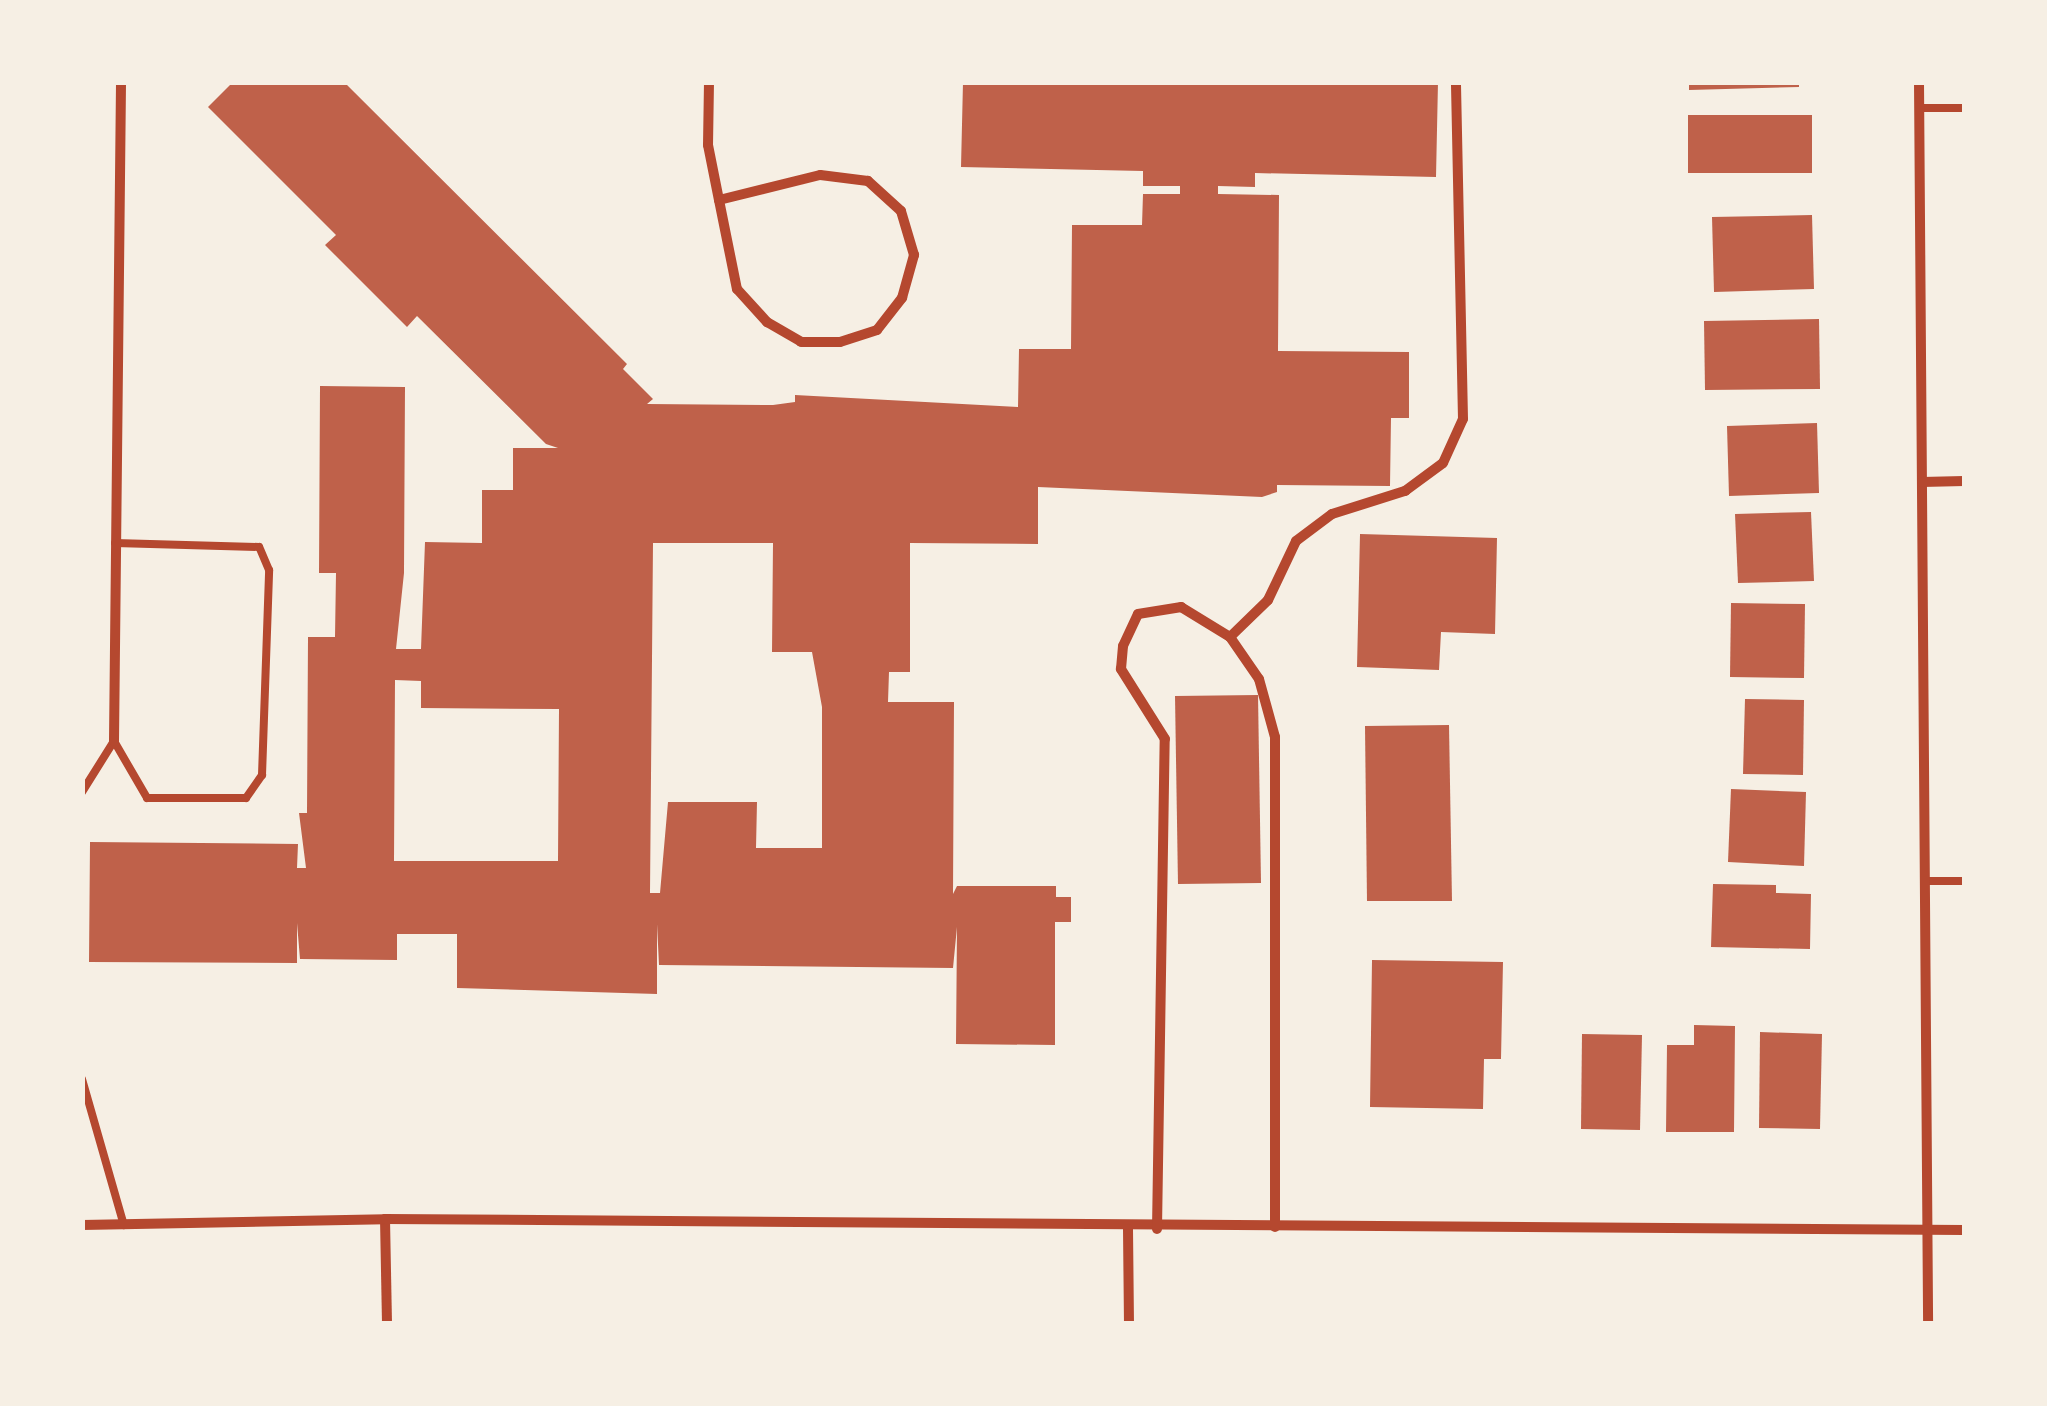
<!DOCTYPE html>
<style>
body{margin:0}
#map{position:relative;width:2047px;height:1406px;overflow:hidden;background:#f6efe4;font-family:"Alegreya Sans",sans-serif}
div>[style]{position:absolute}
.building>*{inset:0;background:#bf614a}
.service>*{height:8px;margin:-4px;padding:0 4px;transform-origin:4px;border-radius:4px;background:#b5482f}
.minor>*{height:10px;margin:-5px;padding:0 5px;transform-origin:5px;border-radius:5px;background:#b5482f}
span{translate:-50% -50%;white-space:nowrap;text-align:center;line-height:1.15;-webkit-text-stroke:8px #f6efe4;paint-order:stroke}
.frame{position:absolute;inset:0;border:85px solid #f6efe4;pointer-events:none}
</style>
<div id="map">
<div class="building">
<div style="clip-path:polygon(evenodd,233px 82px,344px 82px,627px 364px,623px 369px,653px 399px,647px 404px,773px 405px,795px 402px,795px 395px,1018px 407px,1019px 349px,1071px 349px,1072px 225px,1142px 225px,1143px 194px,1180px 194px,1180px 186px,1143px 186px,1143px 171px,961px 167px,963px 82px,1438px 82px,1436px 177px,1255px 173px,1255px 187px,1218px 186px,1218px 194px,1279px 195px,1278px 351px,1409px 352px,1409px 418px,1391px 418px,1390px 486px,1277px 485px,1277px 492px,1262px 497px,1038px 487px,1038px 544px,910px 543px,910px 672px,889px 672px,888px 702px,954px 702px,953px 894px,957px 886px,1056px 886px,1056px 897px,1071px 897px,1071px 922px,1055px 922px,1055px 1045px,956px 1044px,957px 927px,953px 968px,659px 965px,657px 924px,657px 994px,457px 988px,457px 934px,397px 934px,397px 960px,300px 959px,297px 923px,297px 963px,89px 962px,90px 842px,298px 844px,297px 868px,306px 868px,299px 813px,307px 813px,308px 637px,335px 637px,336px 573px,319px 573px,320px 386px,405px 387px,404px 573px,396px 649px,421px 649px,425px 542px,482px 543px,482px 490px,513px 490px,513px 448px,558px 448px,546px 444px,417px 316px,407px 327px,325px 245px,336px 235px,208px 107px,233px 82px,653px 543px,773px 543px,772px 652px,812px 652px,822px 707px,822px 848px,756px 848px,757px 802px,668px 802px,660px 893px,650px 893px,653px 543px,233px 82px,395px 680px,421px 681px,421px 708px,559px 709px,558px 861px,394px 861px,395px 680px)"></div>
<div style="clip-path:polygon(1689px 82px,1799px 82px,1799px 87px,1689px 90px)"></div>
<div style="clip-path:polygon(1688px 115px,1812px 115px,1812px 173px,1688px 173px)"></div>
<div style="clip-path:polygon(1812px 215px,1814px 289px,1714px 292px,1712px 217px)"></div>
<div style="clip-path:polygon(1819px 319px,1820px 389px,1705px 390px,1704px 321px)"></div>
<div style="clip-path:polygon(1817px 423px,1819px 493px,1729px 496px,1727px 426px)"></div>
<div style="clip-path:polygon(1811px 512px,1814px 581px,1738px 583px,1735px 514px)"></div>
<div style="clip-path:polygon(1360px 534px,1497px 538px,1495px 634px,1441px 632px,1439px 670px,1357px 667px)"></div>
<div style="clip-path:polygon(1731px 603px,1805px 604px,1804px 678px,1730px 677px)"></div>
<div style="clip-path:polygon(1258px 695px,1261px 883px,1178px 884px,1175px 696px)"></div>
<div style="clip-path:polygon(1745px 699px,1804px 700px,1803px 775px,1743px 774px)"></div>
<div style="clip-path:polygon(1449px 725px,1452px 901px,1367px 901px,1365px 726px)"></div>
<div style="clip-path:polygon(1731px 789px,1806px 792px,1804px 866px,1728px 862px)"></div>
<div style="clip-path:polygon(1713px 884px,1776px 885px,1776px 893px,1811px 894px,1810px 949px,1711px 947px)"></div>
<div style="clip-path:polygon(1372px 960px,1503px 962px,1501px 1059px,1484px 1059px,1483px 1109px,1370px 1107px)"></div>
<div style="clip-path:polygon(1694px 1025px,1735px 1026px,1734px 1132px,1666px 1132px,1667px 1045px,1694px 1045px)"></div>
<div style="clip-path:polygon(1760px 1032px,1822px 1034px,1820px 1129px,1759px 1128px)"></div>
<div style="clip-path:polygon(1582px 1034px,1642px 1035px,1640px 1130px,1581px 1129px)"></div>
</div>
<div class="service">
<div style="left:1919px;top:108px;width:45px"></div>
<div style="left:82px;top:792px;width:60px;rotate:-57.9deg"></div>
<div style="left:114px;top:741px;width:66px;rotate:59.9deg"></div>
<div style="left:147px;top:798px;width:99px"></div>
<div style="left:246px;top:798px;width:28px;rotate:-55deg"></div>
<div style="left:262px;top:775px;width:205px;rotate:-88deg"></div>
<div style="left:269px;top:570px;width:25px;rotate:-113deg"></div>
<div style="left:259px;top:547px;width:144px;rotate:-178.4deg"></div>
<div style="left:1925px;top:881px;width:39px"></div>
<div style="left:82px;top:1079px;width:152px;rotate:74deg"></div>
</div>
<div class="minor">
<div style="left:709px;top:82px;width:63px;rotate:90.9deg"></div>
<div style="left:708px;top:145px;width:56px;rotate:78.7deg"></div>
<div style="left:719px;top:200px;width:91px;rotate:78.6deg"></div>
<div style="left:737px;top:289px;width:45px;rotate:47.7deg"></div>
<div style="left:767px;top:322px;width:39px;rotate:30deg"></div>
<div style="left:801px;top:342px;width:39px"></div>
<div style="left:840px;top:342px;width:39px;rotate:-18deg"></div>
<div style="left:877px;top:330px;width:41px;rotate:-52deg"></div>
<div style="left:902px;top:298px;width:45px;rotate:-74.4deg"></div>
<div style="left:914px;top:255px;width:46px;rotate:-106.5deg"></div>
<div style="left:901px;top:211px;width:45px;rotate:-137.7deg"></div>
<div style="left:868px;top:181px;width:48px;rotate:-172.9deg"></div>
<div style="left:820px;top:175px;width:104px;rotate:166.1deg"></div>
<div style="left:1919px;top:82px;width:1242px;rotate:89.58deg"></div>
<div style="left:1922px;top:482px;width:42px;rotate:-1.4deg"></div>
<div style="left:1230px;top:637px;width:53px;rotate:-44.2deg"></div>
<div style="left:1268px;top:600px;width:65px;rotate:-64.6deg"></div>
<div style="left:1296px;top:541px;width:45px;rotate:-36.9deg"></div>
<div style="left:1332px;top:514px;width:77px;rotate:-17.5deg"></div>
<div style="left:1405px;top:491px;width:47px;rotate:-36.4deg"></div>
<div style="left:1443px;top:463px;width:48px;rotate:-65.6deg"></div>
<div style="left:1463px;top:419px;width:337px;rotate:-91.2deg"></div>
<div style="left:114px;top:741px;width:659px;rotate:-89.39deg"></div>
<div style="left:385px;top:1219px;width:105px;rotate:88.9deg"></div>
<div style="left:82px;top:1225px;width:303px;rotate:-1.1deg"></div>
<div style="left:385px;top:1219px;width:1579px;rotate:0.4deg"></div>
<div style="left:1128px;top:1229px;width:95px;rotate:89.4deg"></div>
<div style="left:1157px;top:1229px;width:490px;rotate:-89.1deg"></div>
<div style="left:1165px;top:739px;width:83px;rotate:-122.2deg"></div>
<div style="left:1121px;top:669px;width:23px;rotate:-85deg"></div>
<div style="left:1123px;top:646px;width:35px;rotate:-65deg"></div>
<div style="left:1138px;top:614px;width:44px;rotate:-9.2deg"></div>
<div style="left:1181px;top:607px;width:57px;rotate:31.5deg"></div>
<div style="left:1230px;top:637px;width:51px;rotate:55.4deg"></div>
<div style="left:1259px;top:679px;width:60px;rotate:74.6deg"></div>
<div style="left:1275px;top:737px;width:490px;rotate:90deg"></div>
</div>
<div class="frame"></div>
</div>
